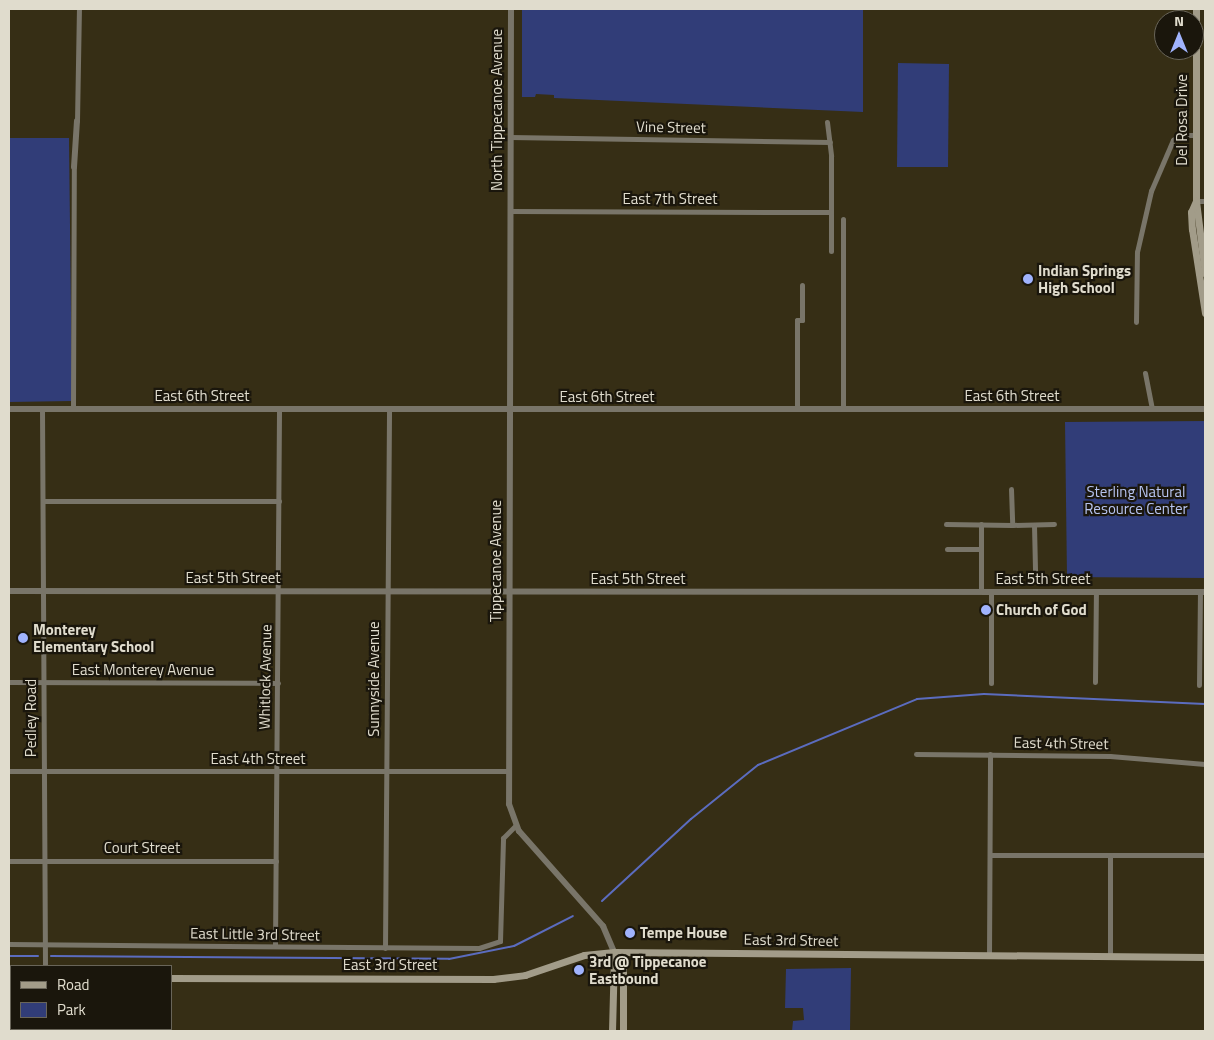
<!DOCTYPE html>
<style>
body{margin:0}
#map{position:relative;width:1214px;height:1040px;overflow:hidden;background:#362e15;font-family:"Titillium Web",sans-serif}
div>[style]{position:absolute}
.green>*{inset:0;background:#313d78}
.stream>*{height:2px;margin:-1px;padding:0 1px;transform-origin:1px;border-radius:1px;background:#5b6cbf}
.minor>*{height:5px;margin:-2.5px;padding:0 2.5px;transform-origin:2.5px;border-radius:2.5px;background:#797569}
.tertiary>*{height:6px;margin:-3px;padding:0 3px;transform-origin:3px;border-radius:3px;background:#797569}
.secondary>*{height:7px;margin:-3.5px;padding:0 3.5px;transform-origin:3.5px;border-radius:3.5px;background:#a29c89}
.dots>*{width:14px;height:14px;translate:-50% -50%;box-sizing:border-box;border:2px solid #1a160c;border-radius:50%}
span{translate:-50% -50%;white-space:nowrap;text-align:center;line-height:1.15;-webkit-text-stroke:4.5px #1a160c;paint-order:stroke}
.street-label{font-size:15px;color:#e0dccd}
.poi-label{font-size:15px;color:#e0dccd;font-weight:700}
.left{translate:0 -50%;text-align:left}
.park-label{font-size:15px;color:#b7c4f0}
.frame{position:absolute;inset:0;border:10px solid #e0dccd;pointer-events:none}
.legend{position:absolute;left:10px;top:965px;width:162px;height:65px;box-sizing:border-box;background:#1a160c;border:1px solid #696559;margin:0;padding:6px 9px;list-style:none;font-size:15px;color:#e0dccd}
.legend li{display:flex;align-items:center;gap:10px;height:25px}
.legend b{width:25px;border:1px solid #696559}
.north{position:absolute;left:1154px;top:10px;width:50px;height:50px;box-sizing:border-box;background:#1a160c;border:1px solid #696559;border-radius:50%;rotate:0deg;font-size:14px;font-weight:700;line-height:20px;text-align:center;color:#e0dccd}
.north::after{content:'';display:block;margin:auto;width:18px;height:22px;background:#a0b3fd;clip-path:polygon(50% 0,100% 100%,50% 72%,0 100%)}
</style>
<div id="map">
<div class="green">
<div style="clip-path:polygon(522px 9px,863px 9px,863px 112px,554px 98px,554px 95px,536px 94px,535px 97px,522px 97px)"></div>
<div style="clip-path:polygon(898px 63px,949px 64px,948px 167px,897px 167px)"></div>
<div style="clip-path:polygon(9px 138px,69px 138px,72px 401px,9px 402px)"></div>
<div style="clip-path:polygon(1205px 421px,1205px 578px,1067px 577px,1065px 422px)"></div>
<div style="clip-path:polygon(851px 968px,850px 1031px,792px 1031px,793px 1021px,804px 1020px,803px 1008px,785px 1008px,786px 969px)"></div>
</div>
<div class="stream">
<div style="left:602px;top:901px;width:121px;rotate:-42.7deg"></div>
<div style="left:691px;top:819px;width:86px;rotate:-38.9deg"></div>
<div style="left:758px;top:765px;width:172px;rotate:-22.5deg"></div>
<div style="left:917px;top:699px;width:67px;rotate:-4.3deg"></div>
<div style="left:984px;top:694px;width:221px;rotate:2.6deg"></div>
<div style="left:9px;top:956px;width:29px"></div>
<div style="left:51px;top:956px;width:398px;rotate:0.4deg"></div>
<div style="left:449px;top:959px;width:66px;rotate:-11.3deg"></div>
<div style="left:514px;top:946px;width:66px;rotate:-27deg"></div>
</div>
<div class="minor">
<div style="left:77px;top:121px;width:112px;rotate:-89deg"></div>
<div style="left:827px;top:122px;width:34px;rotate:83deg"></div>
<div style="left:831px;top:156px;width:95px;rotate:90deg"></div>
<div style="left:510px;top:137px;width:320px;rotate:0.9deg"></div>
<div style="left:1196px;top:201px;width:9px"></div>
<div style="left:510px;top:211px;width:321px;rotate:0.2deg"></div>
<div style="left:1136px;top:322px;width:70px;rotate:-89.2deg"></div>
<div style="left:1137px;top:252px;width:63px;rotate:-77.1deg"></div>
<div style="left:1151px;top:191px;width:56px;rotate:-66.7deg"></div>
<div style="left:1173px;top:140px;width:9px;rotate:-32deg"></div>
<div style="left:1181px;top:135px;width:15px"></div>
<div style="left:1145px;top:373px;width:36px;rotate:79deg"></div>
<div style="left:42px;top:409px;width:557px;rotate:89.69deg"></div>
<div style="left:73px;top:409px;width:242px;rotate:-89.8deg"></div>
<div style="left:797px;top:409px;width:89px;rotate:-90deg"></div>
<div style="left:797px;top:320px;width:5px"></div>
<div style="left:802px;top:320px;width:35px;rotate:-90deg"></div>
<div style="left:843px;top:409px;width:190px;rotate:-90deg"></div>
<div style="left:1011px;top:489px;width:36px;rotate:88deg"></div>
<div style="left:1012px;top:525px;width:42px;rotate:-1.4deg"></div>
<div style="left:43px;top:501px;width:236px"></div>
<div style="left:946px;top:524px;width:66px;rotate:0.9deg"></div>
<div style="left:1034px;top:525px;width:45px;rotate:88.7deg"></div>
<div style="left:947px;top:549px;width:34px"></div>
<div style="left:981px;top:591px;width:67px;rotate:-90deg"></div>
<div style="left:9px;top:682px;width:269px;rotate:0.2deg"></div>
<div style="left:1095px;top:682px;width:90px;rotate:-89.4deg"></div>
<div style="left:991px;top:683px;width:92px;rotate:-90deg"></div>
<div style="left:1199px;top:685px;width:93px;rotate:-89.4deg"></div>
<div style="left:916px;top:754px;width:194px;rotate:0.6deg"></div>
<div style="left:1110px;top:756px;width:95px;rotate:4.8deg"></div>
<div style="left:9px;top:771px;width:499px"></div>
<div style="left:990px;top:855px;width:215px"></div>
<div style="left:9px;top:861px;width:267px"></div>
<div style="left:9px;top:944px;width:470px;rotate:0.5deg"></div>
<div style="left:479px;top:948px;width:22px;rotate:-18deg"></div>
<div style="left:500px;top:941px;width:103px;rotate:-88.3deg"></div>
<div style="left:503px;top:838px;width:18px;rotate:-45deg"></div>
<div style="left:275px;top:946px;width:537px;rotate:-89.57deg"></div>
<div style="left:385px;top:948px;width:539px;rotate:-89.57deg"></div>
<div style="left:989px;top:955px;width:201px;rotate:-89.7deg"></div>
<div style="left:1110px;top:956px;width:101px;rotate:-90deg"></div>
</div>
<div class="tertiary">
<div style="left:511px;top:9px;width:795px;rotate:90.14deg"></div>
<div style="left:509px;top:804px;width:29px;rotate:70deg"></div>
<div style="left:519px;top:831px;width:127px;rotate:48.5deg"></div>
<div style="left:603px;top:926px;width:28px;rotate:67deg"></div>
<div style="left:74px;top:167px;width:46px;rotate:-86.3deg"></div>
<div style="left:9px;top:409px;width:1196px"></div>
<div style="left:9px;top:591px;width:1196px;rotate:0.05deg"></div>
</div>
<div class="secondary">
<div style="left:1196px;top:9px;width:192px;rotate:90deg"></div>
<div style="left:1196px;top:201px;width:73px;rotate:82.9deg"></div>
<div style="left:1196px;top:201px;width:12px;rotate:114deg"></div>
<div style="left:1191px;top:212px;width:17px;rotate:87deg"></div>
<div style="left:1192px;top:229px;width:85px;rotate:81.2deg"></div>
<div style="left:614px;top:952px;width:19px;rotate:62deg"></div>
<div style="left:623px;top:969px;width:62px;rotate:90deg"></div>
<div style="left:9px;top:978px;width:2px"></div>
<div style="left:171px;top:978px;width:322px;rotate:0.2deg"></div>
<div style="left:493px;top:979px;width:32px;rotate:-7deg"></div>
<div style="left:525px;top:975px;width:62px;rotate:-18.7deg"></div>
<div style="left:584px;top:955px;width:30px;rotate:-6deg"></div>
<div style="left:614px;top:952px;width:591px;rotate:0.48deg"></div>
<div style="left:612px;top:1031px;width:79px;rotate:-88.5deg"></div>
</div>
<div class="dots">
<div style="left:1028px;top:279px;background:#a0b3fd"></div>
<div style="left:986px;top:610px;background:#a0b3fd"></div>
<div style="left:23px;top:638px;background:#a0b3fd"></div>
<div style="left:630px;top:933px;background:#a0b3fd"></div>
<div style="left:579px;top:970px;background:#a0b3fd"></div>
</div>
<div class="street-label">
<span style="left:497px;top:110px;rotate:-90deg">North Tippecanoe Avenue</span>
<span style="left:1182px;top:120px;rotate:-90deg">Del Rosa Drive</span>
<span style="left:671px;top:127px;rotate:1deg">Vine Street</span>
<span style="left:670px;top:199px">East 7th Street</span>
<span style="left:202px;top:396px">East 6th Street</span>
<span style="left:1012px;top:396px">East 6th Street</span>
<span style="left:607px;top:397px">East 6th Street</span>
<span style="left:496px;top:561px;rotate:-90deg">Tippecanoe Avenue</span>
<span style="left:233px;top:578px">East 5th Street</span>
<span style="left:638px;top:579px">East 5th Street</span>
<span style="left:1043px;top:579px">East 5th Street</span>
<span style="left:143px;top:670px">East Monterey Avenue</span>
<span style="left:265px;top:677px;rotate:-89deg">Whitlock Avenue</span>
<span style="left:374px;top:679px;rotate:-90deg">Sunnyside Avenue</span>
<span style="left:31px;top:718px;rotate:-90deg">Pedley Road</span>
<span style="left:1061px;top:743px;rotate:1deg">East 4th Street</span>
<span style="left:258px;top:759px">East 4th Street</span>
<span style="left:142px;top:848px">Court Street</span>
<span style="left:255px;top:934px;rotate:1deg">East Little 3rd Street</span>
<span style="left:791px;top:940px;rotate:1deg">East 3rd Street</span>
<span style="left:390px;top:965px">East 3rd Street</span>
</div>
<div class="poi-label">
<span class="left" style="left:1038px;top:279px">Indian Springs<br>High School</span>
<span class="left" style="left:996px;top:610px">Church of God</span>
<span class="left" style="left:33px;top:638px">Monterey<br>Elementary School</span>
<span class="left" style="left:640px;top:933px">Tempe House</span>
<span class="left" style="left:589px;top:970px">3rd @ Tippecanoe<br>Eastbound</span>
</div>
<div class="park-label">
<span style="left:1136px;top:500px">Sterling Natural<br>Resource Center</span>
</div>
<div class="frame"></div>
<ul class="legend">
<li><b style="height:6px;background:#a29c89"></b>Road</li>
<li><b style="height:14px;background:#313d78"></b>Park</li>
</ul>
<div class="north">N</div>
</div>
